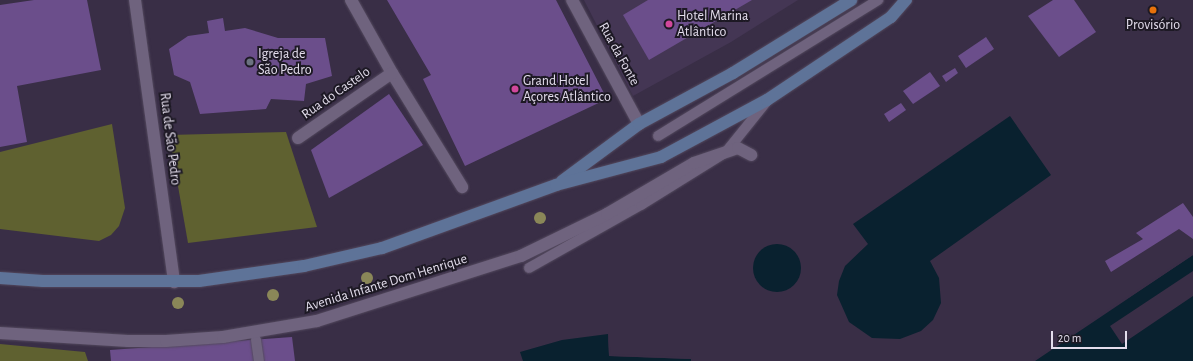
<!DOCTYPE html>
<meta charset="utf-8">
<style>
body{margin:0}
#map{position:relative;width:1193px;height:361px;overflow:hidden;background:#392e46;font-family:"Alegreya Sans",sans-serif}
div>[style]{position:absolute}
.built>*{inset:0;background:#443654}
.green>*{inset:0;background:#5f6130}
.water>*{inset:0;background:#09212f}
.round{border-radius:50%}
.pier>*{inset:0;background:#392e46}
.building>*{inset:0;background:#6b4e8b}
.roads{filter:drop-shadow(0 0 1px #53495e) drop-shadow(0 0 1px #53495e)}
.lane>*{height:10px;margin:-5px;padding:0 5px;transform-origin:5px;border-radius:5px;background:#6f637e}
.street>*{height:12px;margin:-6px;padding:0 6px;transform-origin:6px;border-radius:6px;background:#6f637e}
.secondary>*{height:12px;margin:-6px;padding:0 6px;transform-origin:6px;border-radius:6px;background:#5e7398}
.trees>*{width:12px;height:12px;margin:-6px;border-radius:50%;background:#8a8758}
.dots>*{width:11px;height:11px;translate:-50% -50%;box-sizing:border-box;border:2px solid #1d1924;border-radius:50%}
span{translate:-50% -50%;white-space:nowrap;text-align:center;line-height:1.15;-webkit-text-stroke:4px #1d1924;paint-order:stroke}
.poi-label{font-size:14px;color:#e3ddec}
.left{translate:0 -50%;text-align:left}
.street-label{font-size:14px;color:#e3ddec}
.scale{position:absolute;left:1051px;top:331px;width:76px;height:18px;box-sizing:border-box;border:2px solid #e3ddec;border-top:0;padding-left:5px;font-size:12px;line-height:14px;white-space:nowrap;color:#e3ddec;-webkit-text-stroke:3px #1d1924;paint-order:stroke}
</style>
<div id="map">
<div class="built">
<div style="clip-path:polygon(584px 0,798px 0,731px 42px,633px 96px)"></div>
</div>
<div class="green">
<div style="clip-path:polygon(112px 124px,125px 208px,119px 226px,111px 235px,99px 241px,0 229px,0 152px)"></div>
<div style="clip-path:polygon(286px 132px,317px 227px,188px 243px,169px 135px)"></div>
<div style="clip-path:polygon(0 344px,85px 352px,88px 361px,0 361px)"></div>
</div>
<div class="water">
<div style="clip-path:polygon(1010px 116px,1051px 175px,930px 261px,939px 278px,941px 303px,933px 320px,921px 331px,900px 339px,872px 338px,849px 322px,837px 295px,839px 281px,845px 266px,868px 244px,853px 224px)"></div>
<div class="round" style="left:753px;top:244px;width:48px;height:48px"></div>
<div style="clip-path:polygon(1193px 255px,1193px 271px,1110px 326px,1122px 344px,1193px 296px,1193px 361px,1035px 361px)"></div>
<div style="clip-path:polygon(608px 334px,609px 356px,691px 359px,691px 361px,523px 361px,520px 352px,562px 340px)"></div>
</div>
<div class="pier">
<div style="clip-path:polygon(1193px 253px,1193px 255px,1033px 361px,1034px 359px)"></div>
<div style="clip-path:polygon(608px 332px,611px 354px,691px 357px,693px 361px,691px 359px,609px 356px)"></div>
</div>
<div class="building">
<div style="clip-path:polygon(34px 0,87px 0,101px 70px,17px 86px,27px 142px,0 147px,0 5px)"></div>
<div style="clip-path:polygon(387px 0,556px 0,607px 99px,465px 166px,423px 79px,431px 75px)"></div>
<div style="clip-path:polygon(648px 0,752px 0,649px 60px,623px 15px)"></div>
<div style="clip-path:polygon(1053px 0,1074px 0,1096px 32px,1059px 57px,1028px 16px)"></div>
<div style="clip-path:polygon(223px 18px,225px 31px,245px 28px,278px 38px,325px 38px,332px 76px,306px 84px,304px 101px,271px 99px,266px 109px,200px 114px,190px 82px,174px 75px,169px 49px,188px 36px,209px 33px,207px 21px)"></div>
<div style="clip-path:polygon(986px 37px,994px 49px,966px 68px,958px 56px)"></div>
<div style="clip-path:polygon(955px 68px,958px 73px,946px 82px,942px 76px)"></div>
<div style="clip-path:polygon(930px 72px,940px 86px,913px 104px,903px 91px)"></div>
<div style="clip-path:polygon(389px 94px,423px 145px,329px 198px,311px 150px)"></div>
<div style="clip-path:polygon(901px 103px,906px 110px,889px 122px,884px 114px)"></div>
<div style="clip-path:polygon(1183px 203px,1193px 217px,1193px 239px,1179px 229px,1111px 272px,1105px 261px,1143px 239px,1136px 233px)"></div>
<div style="clip-path:polygon(292px 337px,295px 361px,111px 361px,110px 350px)"></div>
</div>
<div class="roads">
<div class="lane">
<div style="left:658px;top:136px;width:259px;rotate:-31.7deg"></div>
<div style="left:529px;top:268px;width:129px;rotate:-29.4deg"></div>
<div style="left:641px;top:205px;width:100px;rotate:-31.9deg"></div>
<div style="left:726px;top:152px;width:65px;rotate:-51.2deg"></div>
<div style="left:256px;top:340px;width:21px;rotate:82deg"></div>
</div>
<div class="street">
<div style="left:135px;top:0;width:285px;rotate:82.1deg"></div>
<div style="left:351px;top:0;width:84px;rotate:60.7deg"></div>
<div style="left:392px;top:73px;width:134px;rotate:58.4deg"></div>
<div style="left:572px;top:0;width:141px;rotate:61.6deg"></div>
<div style="left:298px;top:138px;width:114px;rotate:-34.7deg"></div>
<div style="left:0;top:333px;width:128px;rotate:3.6deg"></div>
<div style="left:128px;top:341px;width:38px"></div>
<div style="left:166px;top:341px;width:57px;rotate:-4deg"></div>
<div style="left:223px;top:337px;width:95px;rotate:-9.7deg"></div>
<div style="left:317px;top:321px;width:214px;rotate:-17.7deg"></div>
<div style="left:521px;top:256px;width:96px;rotate:-26deg"></div>
<div style="left:607px;top:214px;width:101px;rotate:-30.4deg"></div>
<div style="left:694px;top:163px;width:46px;rotate:-18.8deg"></div>
<div style="left:738px;top:148px;width:15px;rotate:28deg"></div>
</div>
<div class="secondary">
<div style="left:562px;top:181px;width:96px;rotate:-36.5deg"></div>
<div style="left:639px;top:124px;width:107px;rotate:-28.5deg"></div>
<div style="left:733px;top:73px;width:139px;rotate:-31.7deg"></div>
<div style="left:0;top:278px;width:43px;rotate:4deg"></div>
<div style="left:43px;top:281px;width:156px"></div>
<div style="left:199px;top:281px;width:106px;rotate:-8.1deg"></div>
<div style="left:304px;top:266px;width:80px;rotate:-13deg"></div>
<div style="left:382px;top:248px;width:185px;rotate:-19.9deg"></div>
<div style="left:556px;top:185px;width:109px;rotate:-14.9deg"></div>
<div style="left:661px;top:157px;width:120px;rotate:-28.3deg"></div>
<div style="left:767px;top:100px;width:149px;rotate:-33.8deg"></div>
<div style="left:891px;top:17px;width:23px;rotate:-49deg"></div>
</div>
</div>
<div class="trees">
<div style="left:540px;top:218px"></div>
<div style="left:367px;top:278px"></div>
<div style="left:273px;top:295px"></div>
<div style="left:178px;top:303px"></div>
</div>
<div class="dots">
<div style="left:1153px;top:10px;background:#e8710a"></div>
<div style="left:669px;top:24px;background:#d1479c"></div>
<div style="left:250px;top:62px;background:#6b7280"></div>
<div style="left:515px;top:89px;background:#d1479c"></div>
</div>
<div class="poi-label">
<span class="left" style="left:677px;top:24px">Hotel Marina<br>Atlântico</span>
<span style="left:1153px;top:25px">Provisório</span>
<span class="left" style="left:258px;top:62px">Igreja de<br>São Pedro</span>
<span class="left" style="left:523px;top:89px">Grand Hotel<br>Açores Atlântico</span>
</div>
<div class="street-label">
<span style="left:619px;top:54px;rotate:61deg">Rua da Fonte</span>
<span style="left:336px;top:93px;rotate:-35deg">Rua do Castelo</span>
<span style="left:170px;top:139px;rotate:83deg">Rua de São Pedro</span>
<span style="left:386px;top:283px;rotate:-17deg">Avenida Infante Dom Henrique</span>
</div>
<div class="scale">20 m</div>
</div>
